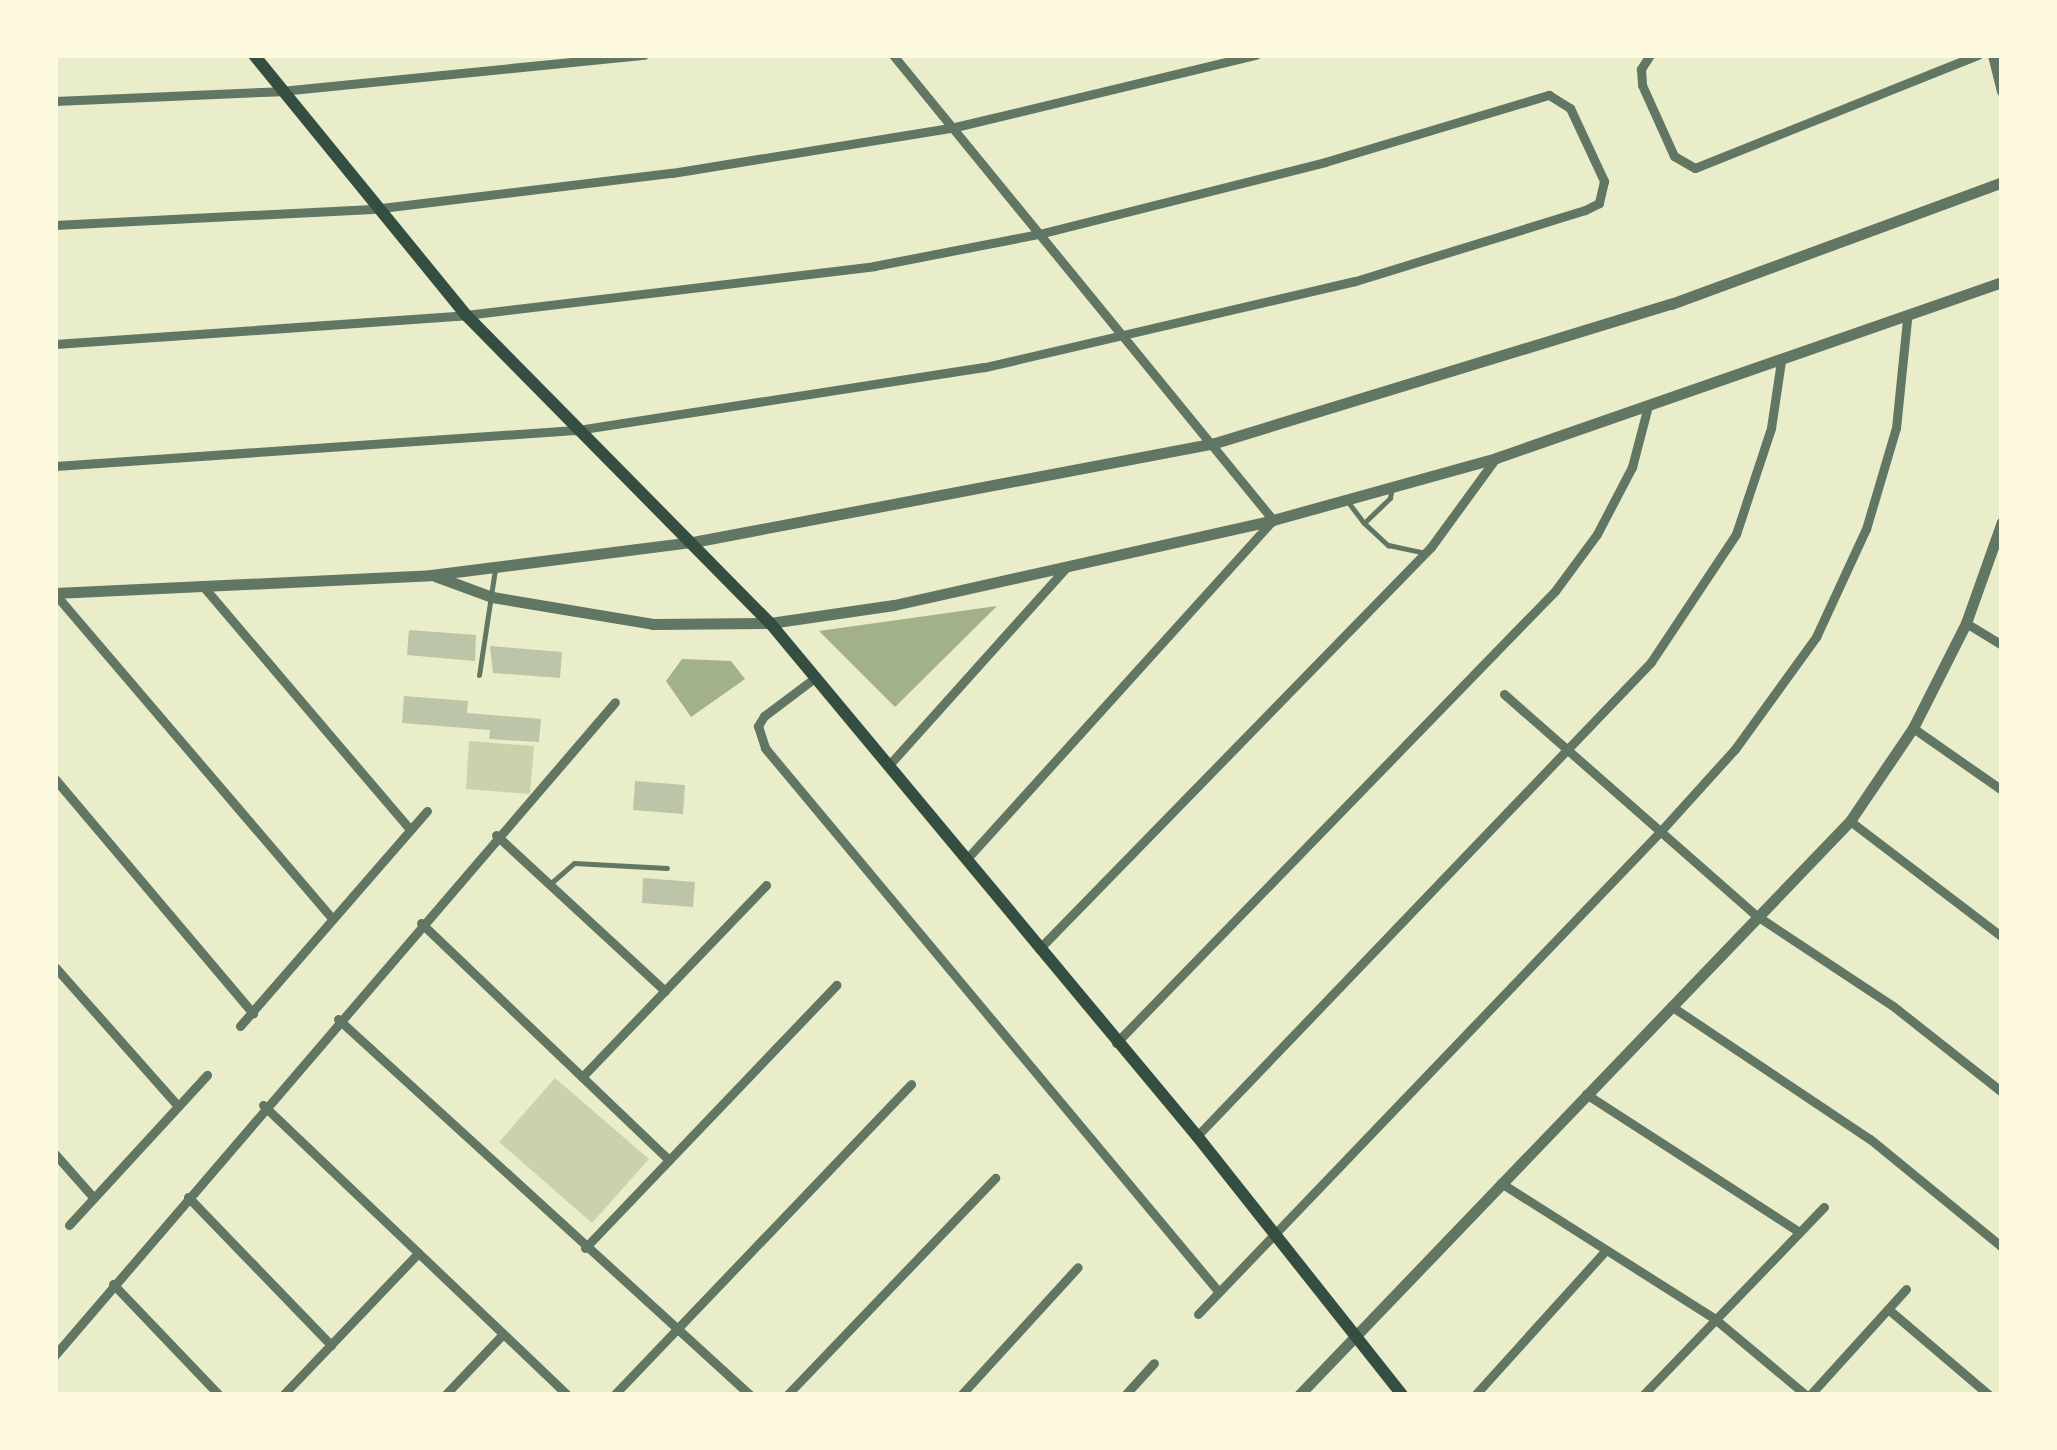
<!DOCTYPE html>
<style>
body{margin:0}
#map{position:relative;width:2057px;height:1450px;overflow:hidden;background:#e9edc9;font-family:"Noto Sans",sans-serif}
div>[style]{position:absolute}
.green>*{inset:0;background:#cad2ad}
.water>*{inset:0;background:#a3b18a}
.building>*{inset:0;background:#bcc5a7}
.service>*{height:5px;margin:-2.5px;padding:0 2.5px;transform-origin:2.5px;border-radius:2.5px;background:#617663}
.minor>*{height:9px;margin:-4.5px;padding:0 4.5px;transform-origin:4.5px;border-radius:4.5px;background:#617663}
.tertiary>*{height:11px;margin:-5.5px;padding:0 5.5px;transform-origin:5.5px;border-radius:5.5px;background:#617663}
.secondary>*{height:12px;margin:-6px;padding:0 6px;transform-origin:6px;border-radius:6px;background:#344e41}
span{translate:-50% -50%;white-space:nowrap;text-align:center;line-height:1.15;-webkit-text-stroke:9px #fefae0;paint-order:stroke}
.frame{position:absolute;inset:0;border:58px solid #fefae0;pointer-events:none}
</style>
<div id="map">
<div class="green">
<div style="clip-path:polygon(469px 741px,534px 746px,530px 794px,466px 789px)"></div>
<div style="clip-path:polygon(555px 1078px,649px 1159px,592px 1223px,499px 1142px)"></div>
</div>
<div class="water">
<div style="clip-path:polygon(997px 606px,895px 707px,819px 631px)"></div>
<div style="clip-path:polygon(682px 659px,731px 661px,745px 679px,691px 717px,666px 681px)"></div>
</div>
<div class="building">
<div style="clip-path:polygon(409px 630px,476px 635px,475px 661px,407px 655px)"></div>
<div style="clip-path:polygon(490px 646px,562px 652px,560px 678px,493px 673px)"></div>
<div style="clip-path:polygon(404px 696px,468px 701px,467px 713px,541px 719px,539px 742px,489px 739px,490px 730px,402px 723px)"></div>
<div style="clip-path:polygon(635px 781px,685px 785px,683px 814px,633px 810px)"></div>
<div style="clip-path:polygon(643px 878px,695px 882px,693px 907px,642px 903px)"></div>
</div>
<div class="service">
<div style="left:1348px;top:502px;width:26px;rotate:53deg"></div>
<div style="left:1364px;top:523px;width:36px;rotate:-44deg"></div>
<div style="left:1390px;top:498px;width:11px;rotate:-80deg"></div>
<div style="left:1364px;top:523px;width:33px;rotate:43deg"></div>
<div style="left:1388px;top:545px;width:39px;rotate:12deg"></div>
<div style="left:479px;top:675px;width:107px;rotate:-81.4deg"></div>
<div style="left:551px;top:883px;width:30px;rotate:-41deg"></div>
<div style="left:574px;top:863px;width:93px;rotate:3.1deg"></div>
</div>
<div class="minor">
<div style="left:893px;top:55px;width:601px;rotate:50.74deg"></div>
<div style="left:1273px;top:520px;width:457px;rotate:132.1deg"></div>
<div style="left:1650px;top:55px;width:17px;rotate:123deg"></div>
<div style="left:1641px;top:69px;width:16px;rotate:86deg"></div>
<div style="left:1642px;top:85px;width:78px;rotate:65.7deg"></div>
<div style="left:1674px;top:156px;width:24px;rotate:30deg"></div>
<div style="left:1695px;top:168px;width:305px;rotate:-21.8deg"></div>
<div style="left:55px;top:101px;width:226px;rotate:-2.5deg"></div>
<div style="left:281px;top:91px;width:365px;rotate:-5.7deg"></div>
<div style="left:55px;top:225px;width:318px;rotate:-2.9deg"></div>
<div style="left:373px;top:209px;width:301px;rotate:-6.9deg"></div>
<div style="left:672px;top:173px;width:283px;rotate:-9.2deg"></div>
<div style="left:951px;top:128px;width:314px;rotate:-13.5deg"></div>
<div style="left:55px;top:344px;width:412px;rotate:-4deg"></div>
<div style="left:466px;top:315px;width:411px;rotate:-6.8deg"></div>
<div style="left:874px;top:266px;width:168px;rotate:-11deg"></div>
<div style="left:1039px;top:234px;width:295px;rotate:-14.1deg"></div>
<div style="left:1325px;top:162px;width:234px;rotate:-16.7deg"></div>
<div style="left:1549px;top:95px;width:25px;rotate:32deg"></div>
<div style="left:1570px;top:108px;width:81px;rotate:65deg"></div>
<div style="left:1604px;top:181px;width:23px;rotate:103deg"></div>
<div style="left:1599px;top:203px;width:16px;rotate:153deg"></div>
<div style="left:1585px;top:210px;width:241px;rotate:162.8deg"></div>
<div style="left:1355px;top:281px;width:381px;rotate:166.9deg"></div>
<div style="left:984px;top:367px;width:414px;rotate:171.2deg"></div>
<div style="left:575px;top:430px;width:521px;rotate:176.04deg"></div>
<div style="left:202px;top:585px;width:321px;rotate:49.6deg"></div>
<div style="left:55px;top:594px;width:426px;rotate:49.5deg"></div>
<div style="left:1966px;top:623px;width:42px;rotate:31.4deg"></div>
<div style="left:816px;top:677px;width:65px;rotate:143.1deg"></div>
<div style="left:764px;top:716px;width:12px;rotate:121deg"></div>
<div style="left:758px;top:726px;width:23px;rotate:72deg"></div>
<div style="left:765px;top:748px;width:707px;rotate:50.16deg"></div>
<div style="left:1504px;top:694px;width:337px;rotate:41.3deg"></div>
<div style="left:1757px;top:916px;width:163px;rotate:33.5deg"></div>
<div style="left:1893px;top:1006px;width:139px;rotate:38.3deg"></div>
<div style="left:1913px;top:728px;width:108px;rotate:34.9deg"></div>
<div style="left:889px;top:765px;width:265px;rotate:-48.1deg"></div>
<div style="left:55px;top:779px;width:307px;rotate:49.8deg"></div>
<div style="left:1850px;top:821px;width:191px;rotate:37.3deg"></div>
<div style="left:496px;top:835px;width:230px;rotate:42.7deg"></div>
<div style="left:421px;top:923px;width:343px;rotate:43.7deg"></div>
<div style="left:1039px;top:949px;width:561px;rotate:-45.72deg"></div>
<div style="left:1431px;top:547px;width:110px;rotate:-53.9deg"></div>
<div style="left:55px;top:967px;width:186px;rotate:48.5deg"></div>
<div style="left:1671px;top:1006px;width:239px;rotate:33.8deg"></div>
<div style="left:1870px;top:1139px;width:171px;rotate:39.3deg"></div>
<div style="left:338px;top:1019px;width:558px;rotate:42.38deg"></div>
<div style="left:240px;top:1026px;width:285px;rotate:-49deg"></div>
<div style="left:1116px;top:1043px;width:630px;rotate:-45.84deg"></div>
<div style="left:1555px;top:591px;width:71px;rotate:-53.6deg"></div>
<div style="left:1597px;top:534px;width:76px;rotate:-62.4deg"></div>
<div style="left:1632px;top:467px;width:59px;rotate:-75.3deg"></div>
<div style="left:582px;top:1077px;width:266px;rotate:-46.2deg"></div>
<div style="left:1586px;top:1094px;width:254px;rotate:32.9deg"></div>
<div style="left:263px;top:1105px;width:420px;rotate:43.6deg"></div>
<div style="left:1197px;top:1136px;width:656px;rotate:-46.23deg"></div>
<div style="left:1651px;top:662px;width:154px;rotate:-56.4deg"></div>
<div style="left:1736px;top:534px;width:112px;rotate:-71.7deg"></div>
<div style="left:1771px;top:428px;width:68px;rotate:-81.5deg"></div>
<div style="left:55px;top:1154px;width:57px;rotate:48.5deg"></div>
<div style="left:1501px;top:1183px;width:254px;rotate:32.4deg"></div>
<div style="left:1715px;top:1319px;width:119px;rotate:39.9deg"></div>
<div style="left:188px;top:1197px;width:206px;rotate:46deg"></div>
<div style="left:69px;top:1225px;width:204px;rotate:-47.4deg"></div>
<div style="left:585px;top:1248px;width:364px;rotate:-46.3deg"></div>
<div style="left:113px;top:1284px;width:153px;rotate:46.3deg"></div>
<div style="left:1888px;top:1309px;width:133px;rotate:40.4deg"></div>
<div style="left:1198px;top:1314px;width:666px;rotate:-46.22deg"></div>
<div style="left:1659px;top:833px;width:113px;rotate:-47.9deg"></div>
<div style="left:1735px;top:749px;width:138px;rotate:-54.1deg"></div>
<div style="left:1816px;top:637px;width:119px;rotate:-65.2deg"></div>
<div style="left:1866px;top:529px;width:105px;rotate:-73.5deg"></div>
<div style="left:1896px;top:428px;width:110px;rotate:-84.2deg"></div>
<div style="left:55px;top:1355px;width:860px;rotate:-49.38deg"></div>
<div style="left:283px;top:1395px;width:196px;rotate:-46.4deg"></div>
<div style="left:445px;top:1395px;width:84px;rotate:-46.4deg"></div>
<div style="left:614px;top:1395px;width:430px;rotate:-46.3deg"></div>
<div style="left:787px;top:1395px;width:301px;rotate:-46.2deg"></div>
<div style="left:961px;top:1395px;width:173px;rotate:-47.6deg"></div>
<div style="left:1125px;top:1395px;width:43px;rotate:-47.8deg"></div>
<div style="left:1475px;top:1395px;width:195px;rotate:-47.9deg"></div>
<div style="left:1643px;top:1395px;width:261px;rotate:-46.1deg"></div>
<div style="left:1810px;top:1395px;width:143px;rotate:-47.8deg"></div>
</div>
<div class="tertiary">
<div style="left:1993px;top:55px;width:37px;rotate:76deg"></div>
<div style="left:435px;top:576px;width:61px;rotate:20.2deg"></div>
<div style="left:492px;top:597px;width:163px;rotate:9.5deg"></div>
<div style="left:653px;top:624px;width:117px;rotate:-0.5deg"></div>
<div style="left:770px;top:623px;width:125px;rotate:-8.3deg"></div>
<div style="left:894px;top:605px;width:388px;rotate:-12.6deg"></div>
<div style="left:1273px;top:520px;width:231px;rotate:-15.5deg"></div>
<div style="left:1496px;top:458px;width:536px;rotate:-19.18deg"></div>
<div style="left:55px;top:593px;width:376px;rotate:-2.7deg"></div>
<div style="left:431px;top:575px;width:264px;rotate:-7.2deg"></div>
<div style="left:693px;top:542px;width:531px;rotate:-10.74deg"></div>
<div style="left:1215px;top:443px;width:477px;rotate:-17deg"></div>
<div style="left:1671px;top:304px;width:353px;rotate:-20.2deg"></div>
<div style="left:1299px;top:1395px;width:796px;rotate:-46.17deg"></div>
<div style="left:1850px;top:821px;width:112px;rotate:-55.9deg"></div>
<div style="left:1913px;top:728px;width:118px;rotate:-63.2deg"></div>
<div style="left:1966px;top:623px;width:107px;rotate:-70.4deg"></div>
</div>
<div class="secondary">
<div style="left:254px;top:55px;width:335px;rotate:50.8deg"></div>
<div style="left:466px;top:315px;width:433px;rotate:45.4deg"></div>
<div style="left:770px;top:623px;width:667px;rotate:50.23deg"></div>
<div style="left:1197px;top:1136px;width:330px;rotate:51.6deg"></div>
</div>
<div class="frame"></div>
</div>
